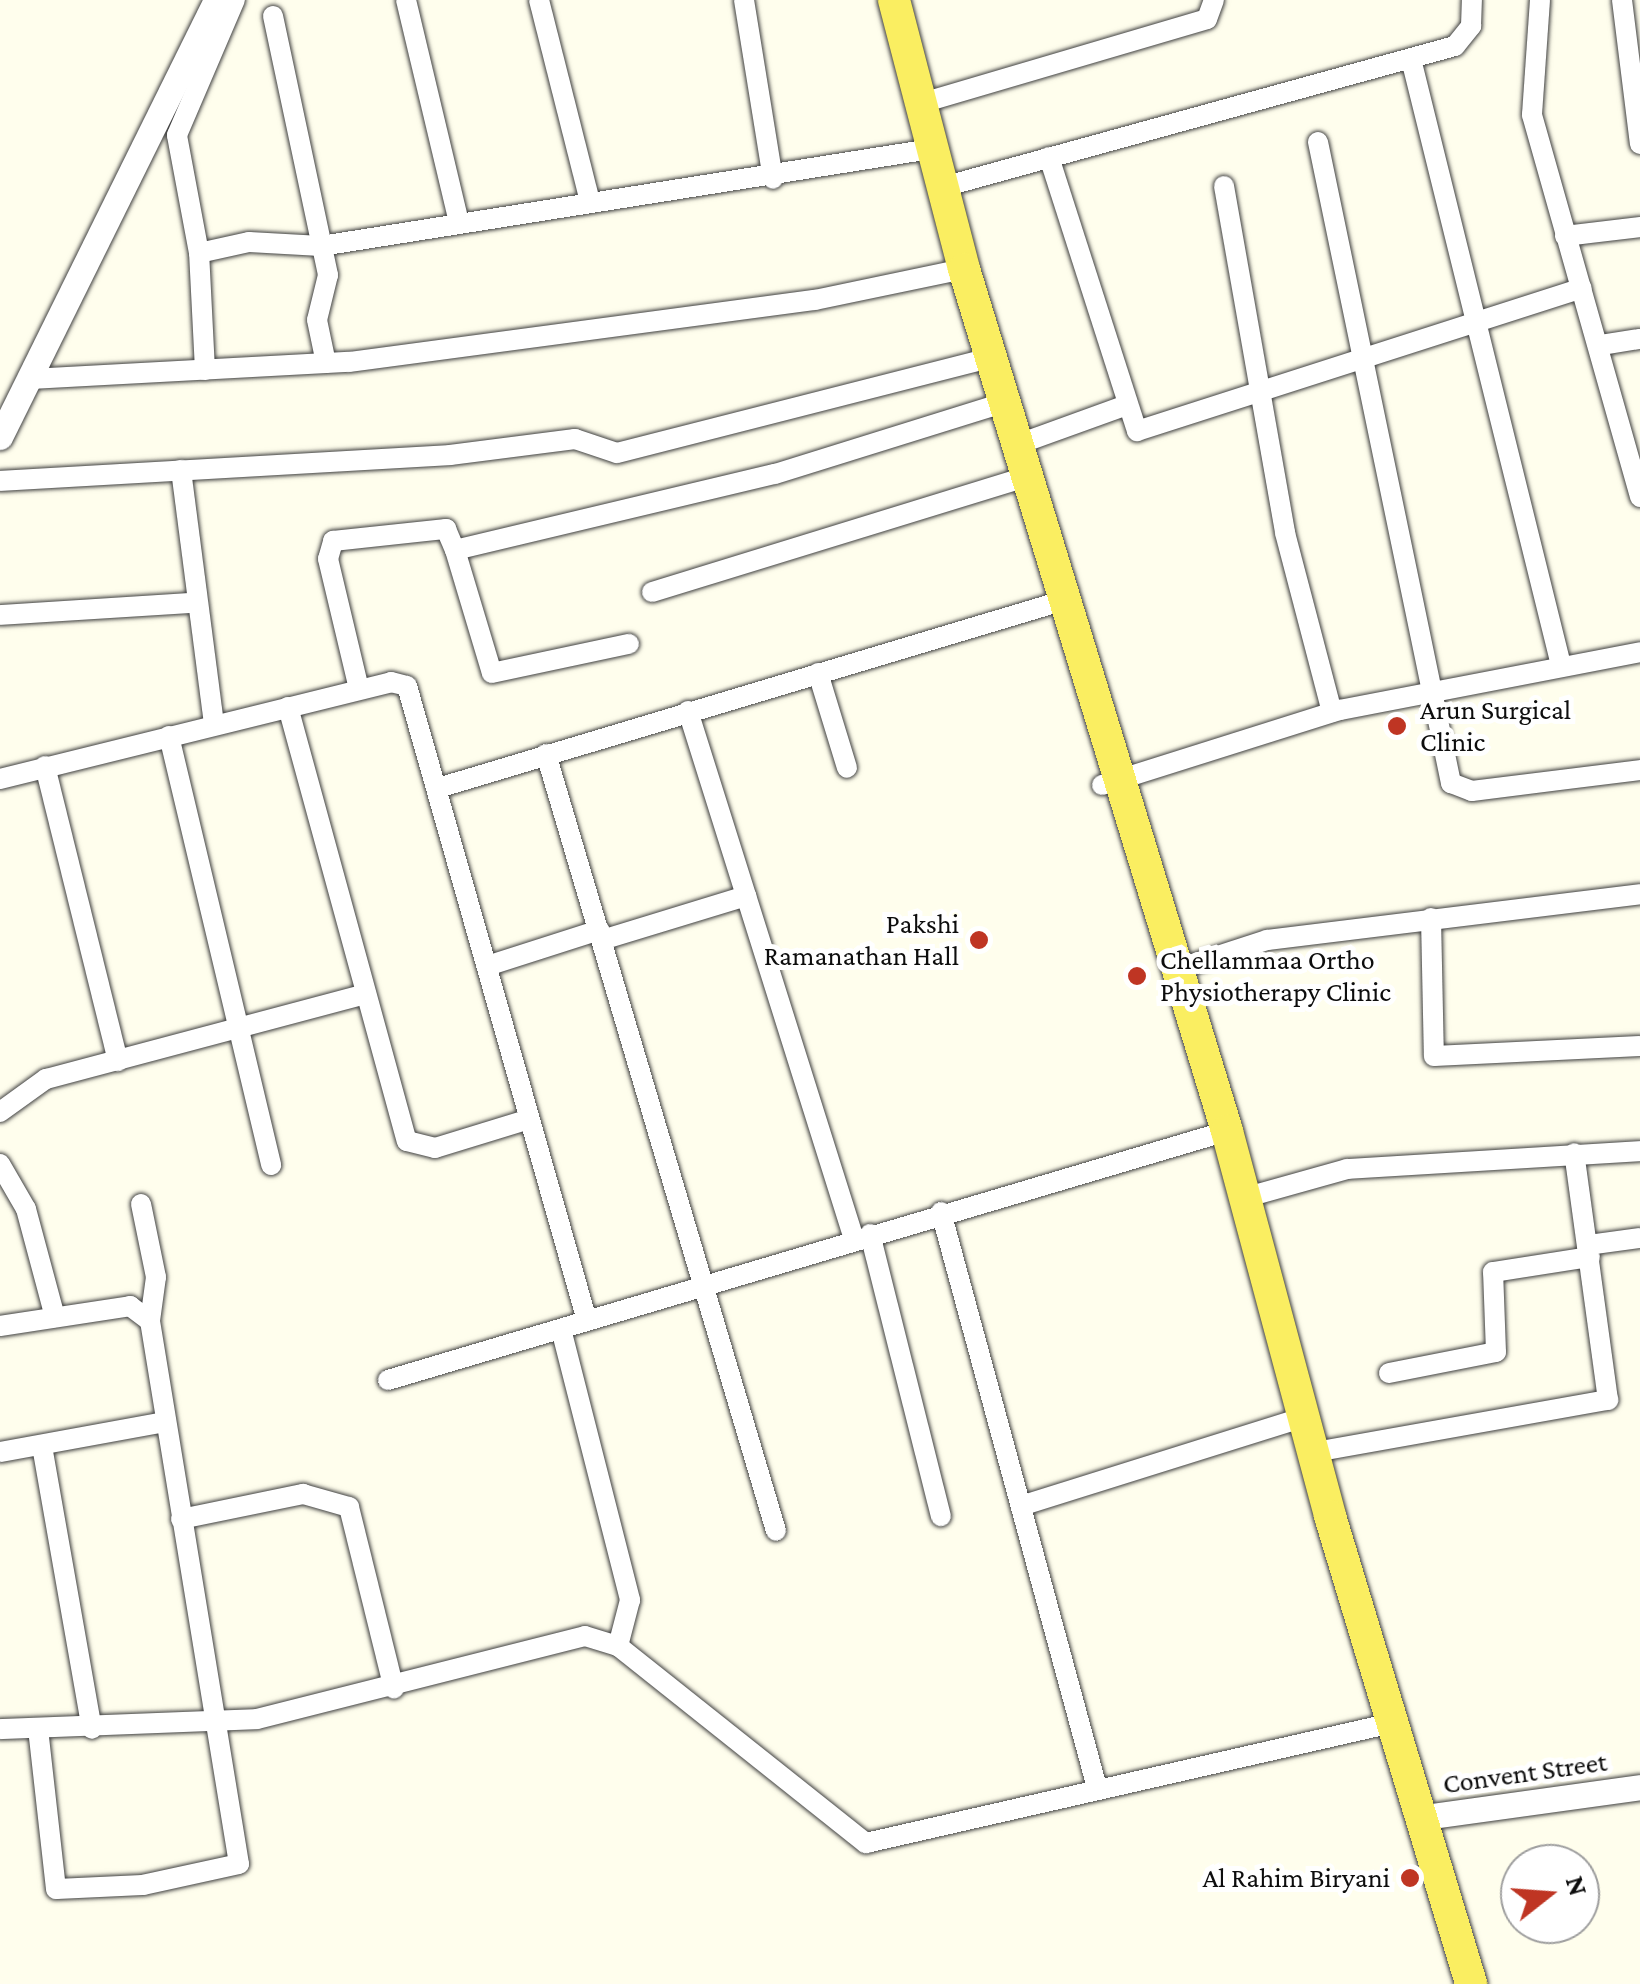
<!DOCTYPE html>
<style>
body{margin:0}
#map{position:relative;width:1640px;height:1984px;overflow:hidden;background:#fffeed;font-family:"Crimson Pro",serif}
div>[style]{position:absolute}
.roads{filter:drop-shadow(0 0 2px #404040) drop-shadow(0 0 2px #404040)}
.minor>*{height:20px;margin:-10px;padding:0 10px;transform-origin:10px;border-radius:10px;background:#fff}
.tertiary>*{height:25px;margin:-12.5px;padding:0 12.5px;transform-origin:12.5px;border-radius:12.5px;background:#fff}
.primary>*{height:32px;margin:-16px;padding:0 16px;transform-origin:16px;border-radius:16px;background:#faee61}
.dots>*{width:28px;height:28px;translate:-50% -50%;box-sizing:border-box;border:5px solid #fff;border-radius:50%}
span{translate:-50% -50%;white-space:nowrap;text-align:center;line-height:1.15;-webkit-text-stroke:10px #fff;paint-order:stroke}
.poi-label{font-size:28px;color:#0d0d0d}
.left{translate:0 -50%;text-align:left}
.right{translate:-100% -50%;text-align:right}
.street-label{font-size:28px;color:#0d0d0d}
.north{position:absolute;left:1500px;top:1844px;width:100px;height:100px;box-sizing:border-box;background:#fff;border:2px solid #9e9e9e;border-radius:50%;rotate:73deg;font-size:28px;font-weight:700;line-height:40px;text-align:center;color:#0d0d0d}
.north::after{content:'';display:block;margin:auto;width:35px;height:45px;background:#bf3523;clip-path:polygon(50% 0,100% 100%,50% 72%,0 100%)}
</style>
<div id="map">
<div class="roads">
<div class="minor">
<div style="left:406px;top:0;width:229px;rotate:76.6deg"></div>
<div style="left:539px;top:0;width:208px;rotate:75.8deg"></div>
<div style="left:744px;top:0;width:181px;rotate:80.8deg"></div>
<div style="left:1540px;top:0;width:115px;rotate:94deg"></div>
<div style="left:1532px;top:115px;width:397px;rotate:74.2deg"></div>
<div style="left:1622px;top:0;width:145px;rotate:82.9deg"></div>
<div style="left:273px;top:16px;width:265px;rotate:78deg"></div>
<div style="left:328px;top:275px;width:46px;rotate:103.7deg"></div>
<div style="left:317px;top:320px;width:44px;rotate:78.2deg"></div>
<div style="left:1411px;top:59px;width:624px;rotate:76.1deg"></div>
<div style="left:922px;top:103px;width:297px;rotate:-16.4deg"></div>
<div style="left:1207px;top:19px;width:20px;rotate:-70deg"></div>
<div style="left:1318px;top:142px;width:655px;rotate:78.28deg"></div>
<div style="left:1451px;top:783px;width:22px;rotate:21deg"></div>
<div style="left:1472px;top:791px;width:169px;rotate:-7.1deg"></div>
<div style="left:1049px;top:157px;width:288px;rotate:72.2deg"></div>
<div style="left:1137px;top:431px;width:467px;rotate:-17.8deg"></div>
<div style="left:1224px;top:186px;width:352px;rotate:80deg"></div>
<div style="left:1285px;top:533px;width:185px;rotate:75.3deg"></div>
<div style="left:943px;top:187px;width:531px;rotate:-15.4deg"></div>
<div style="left:1455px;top:46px;width:26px;rotate:-51deg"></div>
<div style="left:1471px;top:26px;width:26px;rotate:-88deg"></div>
<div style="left:1565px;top:236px;width:76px;rotate:-6.8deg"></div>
<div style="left:199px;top:253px;width:51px;rotate:-12.4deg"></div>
<div style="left:249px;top:242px;width:72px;rotate:3.2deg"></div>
<div style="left:321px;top:246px;width:605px;rotate:-9.04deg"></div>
<div style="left:1601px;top:345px;width:39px;rotate:-9deg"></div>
<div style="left:205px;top:370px;width:117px;rotate:-92.9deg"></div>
<div style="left:199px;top:253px;width:120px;rotate:-100.6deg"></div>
<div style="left:177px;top:135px;width:147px;rotate:-66.8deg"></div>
<div style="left:31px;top:379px;width:318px;rotate:-3.1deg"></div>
<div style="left:349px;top:362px;width:470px;rotate:-7.6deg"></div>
<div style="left:815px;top:300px;width:152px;rotate:-11.8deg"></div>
<div style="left:1019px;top:444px;width:112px;rotate:-19.9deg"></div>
<div style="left:181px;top:470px;width:257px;rotate:82.6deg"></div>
<div style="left:0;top:481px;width:451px;rotate:-3.3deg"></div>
<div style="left:450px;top:455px;width:126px;rotate:-7.3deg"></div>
<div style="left:575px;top:439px;width:44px;rotate:18.4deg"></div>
<div style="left:617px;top:453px;width:372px;rotate:-14.3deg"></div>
<div style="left:455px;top:550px;width:128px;rotate:73.3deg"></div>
<div style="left:492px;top:673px;width:140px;rotate:-12deg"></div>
<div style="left:652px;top:592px;width:378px;rotate:-17.1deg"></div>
<div style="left:0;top:615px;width:192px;rotate:-3.6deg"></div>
<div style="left:818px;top:673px;width:99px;rotate:73deg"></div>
<div style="left:359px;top:689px;width:134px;rotate:-103.4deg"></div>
<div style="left:328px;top:559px;width:19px;rotate:-74deg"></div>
<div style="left:333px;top:541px;width:114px;rotate:-6.1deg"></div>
<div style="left:446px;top:529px;width:23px;rotate:67deg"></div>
<div style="left:455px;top:550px;width:329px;rotate:-13.4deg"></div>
<div style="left:775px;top:474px;width:242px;rotate:-17.3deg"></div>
<div style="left:288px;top:707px;width:450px;rotate:74.7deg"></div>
<div style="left:407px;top:1141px;width:29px;rotate:14deg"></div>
<div style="left:435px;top:1148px;width:98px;rotate:-17.1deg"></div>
<div style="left:688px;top:711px;width:553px;rotate:72.55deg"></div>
<div style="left:169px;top:736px;width:441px;rotate:76.6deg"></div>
<div style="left:546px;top:754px;width:810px;rotate:73.51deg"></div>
<div style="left:45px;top:766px;width:304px;rotate:76.1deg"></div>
<div style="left:0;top:779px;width:403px;rotate:-13.9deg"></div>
<div style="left:391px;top:682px;width:16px;rotate:14deg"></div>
<div style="left:407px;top:686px;width:660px;rotate:74.17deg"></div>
<div style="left:1102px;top:785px;width:250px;rotate:-17.5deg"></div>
<div style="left:1340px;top:710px;width:306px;rotate:-10.9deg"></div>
<div style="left:438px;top:788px;width:655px;rotate:-16.69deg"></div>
<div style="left:1431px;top:918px;width:138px;rotate:88.8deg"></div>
<div style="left:1434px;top:1056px;width:206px;rotate:-2.8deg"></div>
<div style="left:602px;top:940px;width:151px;rotate:-17deg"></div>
<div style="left:487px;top:966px;width:118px;rotate:-17.8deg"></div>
<div style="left:1178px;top:969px;width:94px;rotate:-18deg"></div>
<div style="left:1267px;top:940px;width:376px;rotate:-7deg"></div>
<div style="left:0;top:1112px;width:57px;rotate:-35.7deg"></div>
<div style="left:46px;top:1079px;width:331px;rotate:-14.9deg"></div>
<div style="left:0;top:1164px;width:52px;rotate:60deg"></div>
<div style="left:26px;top:1209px;width:112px;rotate:75deg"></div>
<div style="left:1244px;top:1198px;width:107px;rotate:-15.7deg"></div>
<div style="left:1347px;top:1169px;width:294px;rotate:-3.5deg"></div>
<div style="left:141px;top:1204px;width:75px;rotate:78.4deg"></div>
<div style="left:156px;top:1277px;width:44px;rotate:97.8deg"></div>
<div style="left:941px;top:1212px;width:593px;rotate:74.84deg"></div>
<div style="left:870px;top:1234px;width:291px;rotate:75.9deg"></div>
<div style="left:1588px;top:1245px;width:52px;rotate:-7.7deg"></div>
<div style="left:0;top:1326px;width:132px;rotate:-8.7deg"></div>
<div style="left:130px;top:1306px;width:25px;rotate:37deg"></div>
<div style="left:150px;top:1321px;width:550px;rotate:80.69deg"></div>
<div style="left:239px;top:1864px;width:98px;rotate:167.7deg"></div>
<div style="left:143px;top:1885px;width:87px;rotate:177.4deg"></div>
<div style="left:56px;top:1889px;width:161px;rotate:-96.4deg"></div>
<div style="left:561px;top:1329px;width:280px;rotate:75.7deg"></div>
<div style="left:630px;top:1600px;width:48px;rotate:104.6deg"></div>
<div style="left:1389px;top:1373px;width:109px;rotate:-11.1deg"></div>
<div style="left:1496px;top:1352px;width:80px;rotate:-92.1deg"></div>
<div style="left:1493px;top:1272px;width:98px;rotate:-8.8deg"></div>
<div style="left:388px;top:1380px;width:875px;rotate:-16.53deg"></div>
<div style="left:42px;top:1446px;width:287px;rotate:80deg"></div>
<div style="left:0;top:1452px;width:168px;rotate:-10.3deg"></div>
<div style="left:1315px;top:1452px;width:298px;rotate:-10.1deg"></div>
<div style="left:1608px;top:1400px;width:249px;rotate:-97.8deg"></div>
<div style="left:1027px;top:1504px;width:275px;rotate:-17.4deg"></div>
<div style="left:181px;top:1519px;width:125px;rotate:-11.6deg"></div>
<div style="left:303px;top:1494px;width:48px;rotate:15.8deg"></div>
<div style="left:349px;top:1507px;width:187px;rotate:76.1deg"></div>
<div style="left:0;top:1729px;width:257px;rotate:-2.2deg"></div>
<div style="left:257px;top:1719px;width:338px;rotate:-14.2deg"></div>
<div style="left:585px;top:1636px;width:34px;rotate:17deg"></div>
<div style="left:618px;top:1646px;width:317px;rotate:38.5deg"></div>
<div style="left:866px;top:1843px;width:540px;rotate:-12.85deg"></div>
</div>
<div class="tertiary">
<div style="left:0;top:437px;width:487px;rotate:-63.7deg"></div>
<div style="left:1418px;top:1818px;width:224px;rotate:-7.9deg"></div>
</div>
<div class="primary">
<div style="left:894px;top:0;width:278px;rotate:75.4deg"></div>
<div style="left:964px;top:269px;width:901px;rotate:73.03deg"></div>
<div style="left:1227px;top:1131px;width:399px;rotate:75deg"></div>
<div style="left:1330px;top:1516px;width:489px;rotate:73.2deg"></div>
</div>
</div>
<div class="dots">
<div style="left:1397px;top:726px;background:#bf3523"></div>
<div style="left:979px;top:940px;background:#bf3523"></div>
<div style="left:1137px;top:976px;background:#bf3523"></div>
<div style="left:1410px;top:1878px;background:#bf3523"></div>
</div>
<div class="poi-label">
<span class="left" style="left:1420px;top:726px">Arun Surgical<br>Clinic</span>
<span class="right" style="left:959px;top:940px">Pakshi<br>Ramanathan Hall</span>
<span class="left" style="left:1160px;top:976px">Chellammaa Ortho<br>Physiotherapy Clinic</span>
<span class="right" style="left:1390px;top:1878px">Al Rahim Biryani</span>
</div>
<div class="street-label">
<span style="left:1525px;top:1773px;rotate:-8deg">Convent Street</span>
</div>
<div class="north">N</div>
</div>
